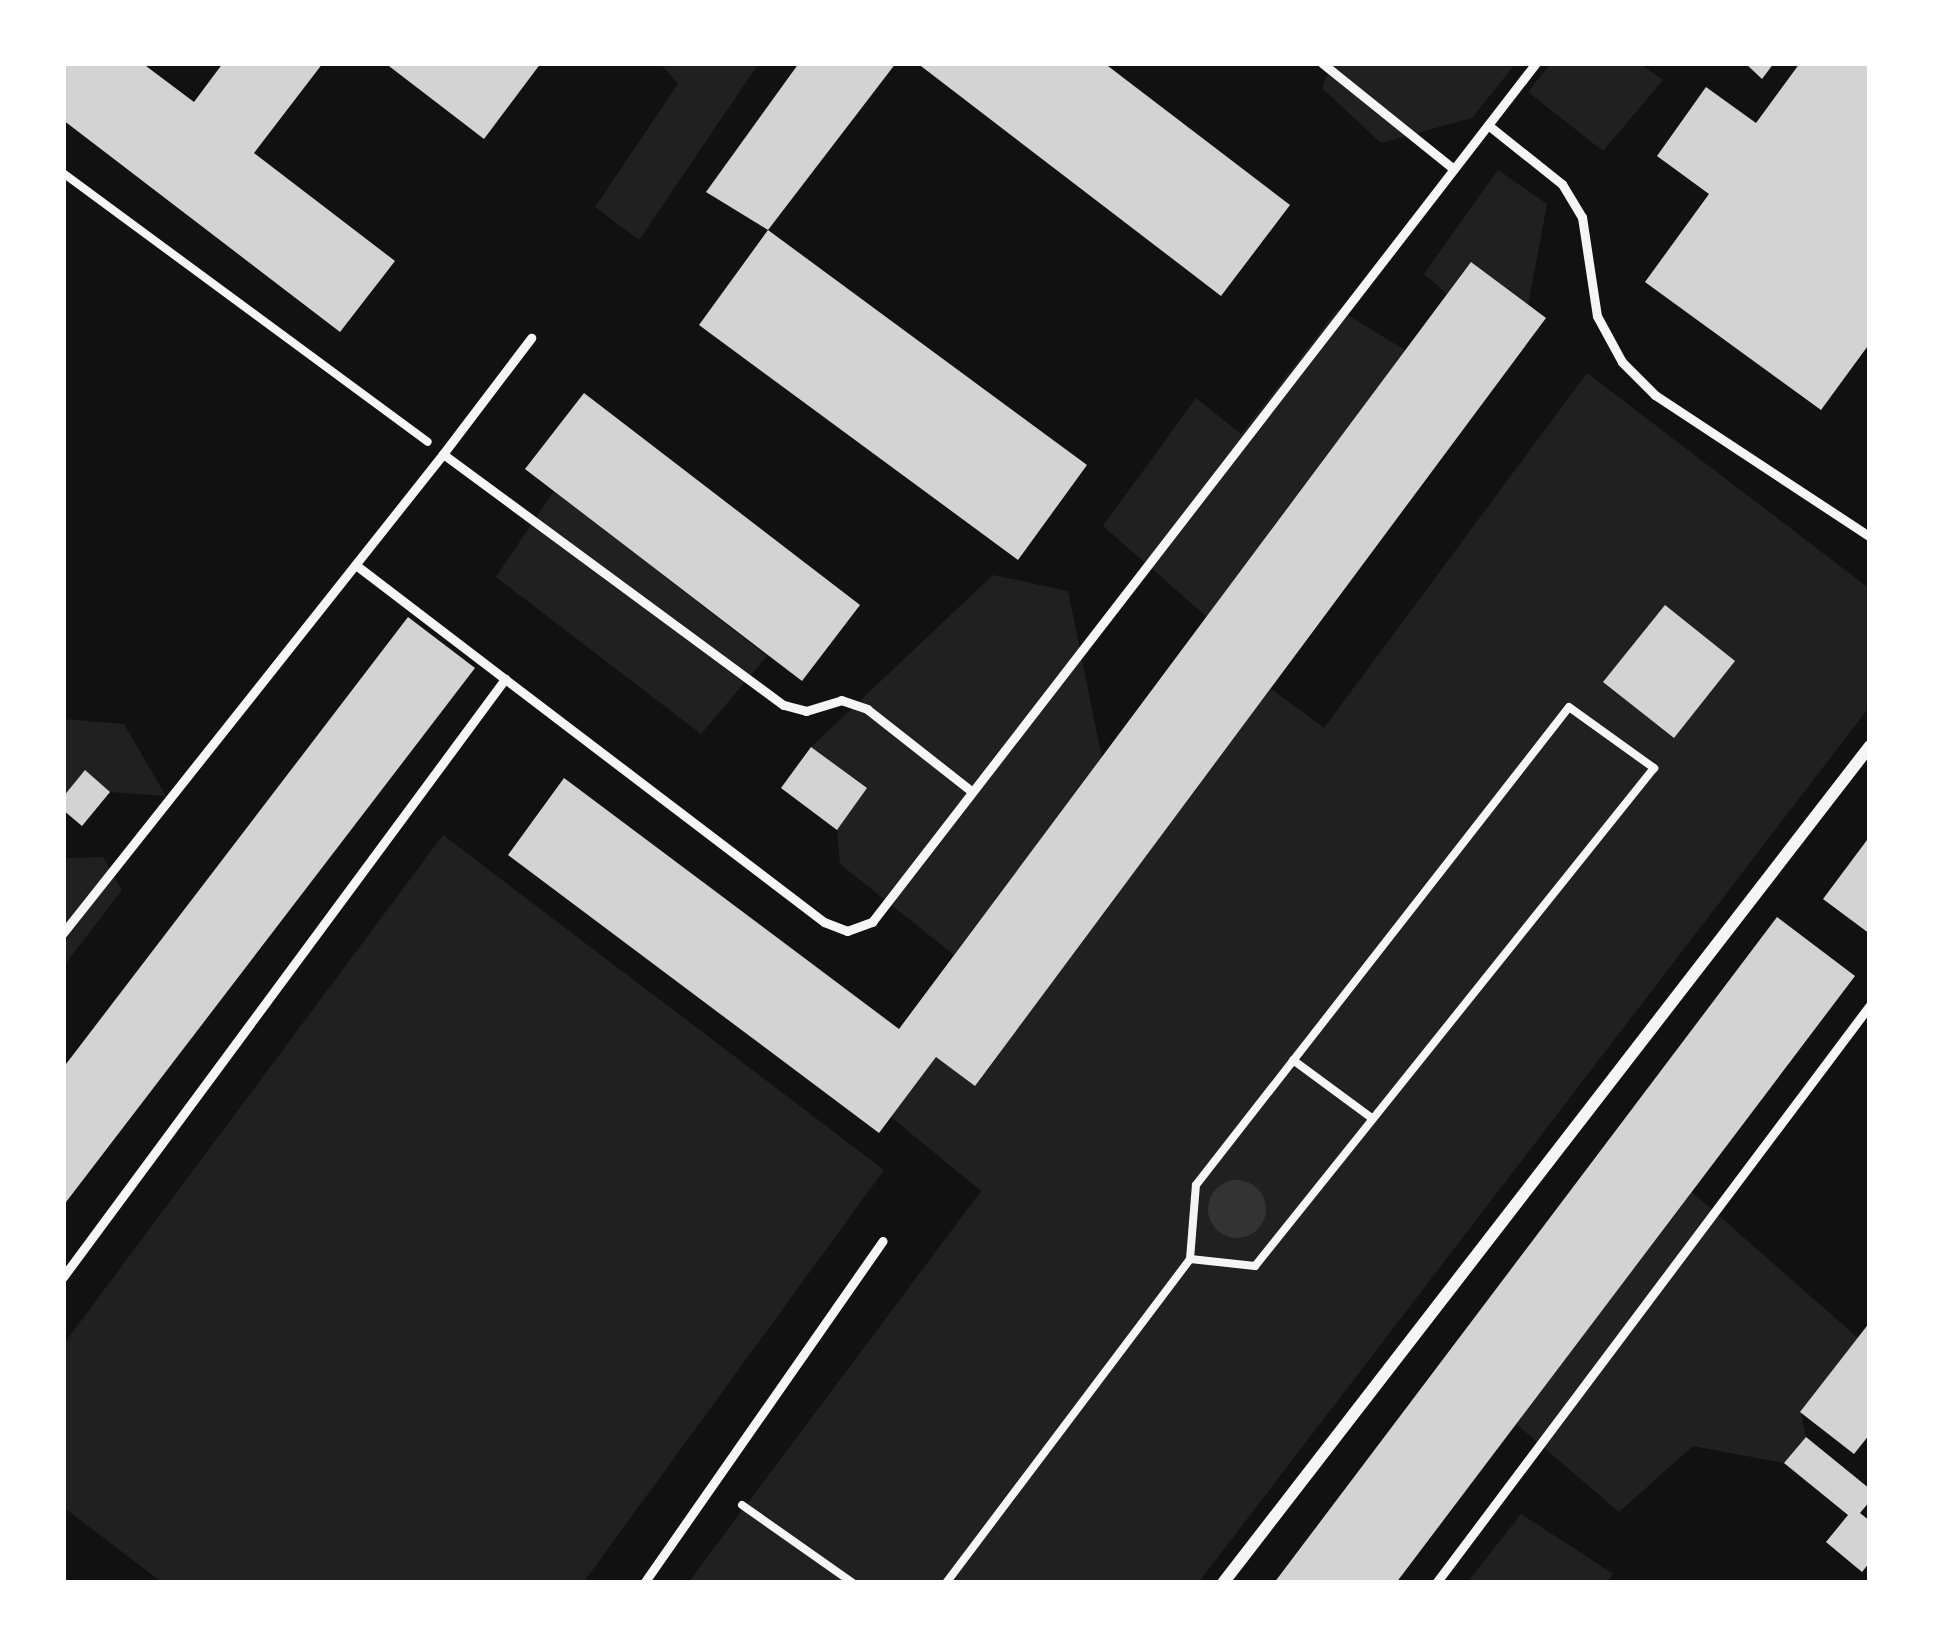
<!DOCTYPE html>
<style>
body{margin:0}
#map{position:relative;width:1933px;height:1646px;overflow:hidden;background:#111;font-family:"DM Sans",sans-serif}
div>[style]{position:absolute}
.green>*{inset:0;background:#202020}
.water>*{inset:0;background:#333}
.round{border-radius:50%}
.building>*{inset:0;background:#d3d3d3}
.path>*{height:8px;margin:-4px;padding:0 4px;transform-origin:4px;border-radius:4px;background:#f5f5f5}
.service>*{height:9px;margin:-4.5px;padding:0 4.5px;transform-origin:4.5px;border-radius:4.5px;background:#f5f5f5}
.minor>*{height:12px;margin:-6px;padding:0 6px;transform-origin:6px;border-radius:6px;background:#f5f5f5}
span{translate:-50% -50%;white-space:nowrap;text-align:center;line-height:1.15;-webkit-text-stroke:12px #fff;paint-order:stroke}
.frame{position:absolute;inset:0;border:66px solid #fff;pointer-events:none}
</style>
<div id="map">
<div class="green">
<div style="clip-path:polygon(660px 63px,759px 63px,639px 240px,595px 207px,678px 84px)"></div>
<div style="clip-path:polygon(1332px 63px,1516px 63px,1472px 118px,1381px 143px,1322px 88px)"></div>
<div style="clip-path:polygon(1551px 63px,1639px 63px,1663px 80px,1603px 151px,1528px 92px)"></div>
<div style="clip-path:polygon(1498px 170px,1547px 204px,1528px 305px,1471px 262px,1447px 294px,1424px 274px)"></div>
<div style="clip-path:polygon(1338px 309px,1405px 350px,1207px 617px,1103px 526px,1196px 398px,1241px 434px)"></div>
<div style="clip-path:polygon(1587px 373px,1870px 589px,1870px 706px,1198px 1583px,688px 1583px,981px 1191px,891px 1117px,936px 1057px,975px 1085px,1270px 688px,1324px 728px)"></div>
<div style="clip-path:polygon(554px 491px,767px 656px,701px 734px,496px 577px)"></div>
<div style="clip-path:polygon(993px 575px,1068px 591px,1102px 758px,954px 955px,840px 864px,837px 830px,867px 788px,811px 747px)"></div>
<div style="clip-path:polygon(63px 719px,124px 724px,166px 796px,110px 792px,85px 771px,63px 797px)"></div>
<div style="clip-path:polygon(443px 835px,884px 1170px,583px 1583px,163px 1583px,63px 1507px,63px 1345px)"></div>
<div style="clip-path:polygon(103px 857px,122px 890px,63px 967px,63px 858px)"></div>
<div style="clip-path:polygon(1692px 1192px,1858px 1338px,1801px 1412px,1806px 1437px,1784px 1463px,1693px 1446px,1619px 1512px,1516px 1424px)"></div>
<div style="clip-path:polygon(1521px 1514px,1586px 1556px,1613px 1574px,1606px 1583px,1475px 1583px,1470px 1579px)"></div>
</div>
<div class="water">
<div class="round" style="left:1208px;top:1180px;width:58px;height:58px"></div>
</div>
<div class="building">
<div style="clip-path:polygon(63px 63px,142px 63px,194px 102px,223px 63px,323px 63px,254px 153px,395px 261px,340px 332px,63px 120px)"></div>
<div style="clip-path:polygon(385px 63px,541px 63px,484px 139px)"></div>
<div style="clip-path:polygon(799px 63px,896px 63px,768px 230px,706px 192px)"></div>
<div style="clip-path:polygon(917px 63px,1104px 63px,1290px 205px,1221px 296px)"></div>
<div style="clip-path:polygon(1745px 63px,1774px 63px,1762px 79px)"></div>
<div style="clip-path:polygon(1800px 63px,1870px 63px,1870px 343px,1821px 410px,1645px 282px,1709px 194px,1657px 156px,1706px 87px,1756px 123px)"></div>
<div style="clip-path:polygon(768px 230px,1087px 465px,1018px 560px,699px 325px)"></div>
<div style="clip-path:polygon(1471px 262px,1546px 318px,975px 1086px,936px 1057px,879px 1133px,508px 855px,564px 778px,899px 1029px)"></div>
<div style="clip-path:polygon(584px 393px,860px 605px,802px 681px,525px 469px)"></div>
<div style="clip-path:polygon(1665px 605px,1735px 661px,1674px 738px,1603px 682px)"></div>
<div style="clip-path:polygon(408px 617px,475px 668px,63px 1206px,63px 1068px)"></div>
<div style="clip-path:polygon(811px 747px,867px 788px,837px 830px,781px 788px)"></div>
<div style="clip-path:polygon(85px 770px,110px 792px,82px 826px,63px 810px,63px 797px)"></div>
<div style="clip-path:polygon(1870px 836px,1870px 934px,1823px 899px)"></div>
<div style="clip-path:polygon(1777px 917px,1855px 976px,1396px 1583px,1274px 1583px)"></div>
<div style="clip-path:polygon(1870px 1322px,1870px 1434px,1854px 1454px,1800px 1412px)"></div>
<div style="clip-path:polygon(1806px 1437px,1870px 1489px,1870px 1501px,1860px 1513px,1870px 1521px,1870px 1562px,1862px 1572px,1826px 1542px,1848px 1515px,1784px 1463px)"></div>
</div>
<div class="path">
<div style="left:63px;top:173px;width:453px;rotate:36.4deg"></div>
<div style="left:1293px;top:1060px;width:99px;rotate:36.4deg"></div>
<div style="left:742px;top:1505px;width:136px;rotate:35.1deg"></div>
<div style="left:946px;top:1583px;width:406px;rotate:-53deg"></div>
<div style="left:1190px;top:1259px;width:74px;rotate:-85.4deg"></div>
<div style="left:1196px;top:1185px;width:606px;rotate:-52.03deg"></div>
<div style="left:1569px;top:707px;width:105px;rotate:35.7deg"></div>
<div style="left:1654px;top:768px;width:638px;rotate:128.7deg"></div>
<div style="left:1255px;top:1266px;width:65px;rotate:-173.9deg"></div>
</div>
<div class="service">
<div style="left:1322px;top:63px;width:169px;rotate:38.8deg"></div>
<div style="left:1488px;top:125px;width:95px;rotate:38.6deg"></div>
<div style="left:1562px;top:184px;width:39px;rotate:59deg"></div>
<div style="left:1582px;top:217px;width:100px;rotate:81.4deg"></div>
<div style="left:1597px;top:316px;width:52px;rotate:61.5deg"></div>
<div style="left:1622px;top:362px;width:47px;rotate:45deg"></div>
<div style="left:1655px;top:395px;width:258px;rotate:33.4deg"></div>
<div style="left:443px;top:454px;width:146px;rotate:-52.8deg"></div>
<div style="left:505px;top:679px;width:401px;rotate:37.3deg"></div>
<div style="left:824px;top:922px;width:25px;rotate:21deg"></div>
<div style="left:847px;top:931px;width:27px;rotate:-20deg"></div>
<div style="left:872px;top:922px;width:1086px;rotate:-52.3deg"></div>
<div style="left:63px;top:933px;width:611px;rotate:-51.57deg"></div>
<div style="left:443px;top:454px;width:423px;rotate:36.4deg"></div>
<div style="left:784px;top:705px;width:23px;rotate:15deg"></div>
<div style="left:806px;top:711px;width:37px;rotate:-17deg"></div>
<div style="left:841px;top:700px;width:28px;rotate:19deg"></div>
<div style="left:867px;top:709px;width:131px;rotate:38.2deg"></div>
<div style="left:63px;top:1277px;width:744px;rotate:-53.53deg"></div>
<div style="left:505px;top:679px;width:188px;rotate:-142.6deg"></div>
<div style="left:644px;top:1583px;width:417px;rotate:-55.1deg"></div>
<div style="left:1436px;top:1583px;width:723px;rotate:-53.1deg"></div>
</div>
<div class="minor">
<div style="left:1223px;top:1583px;width:1058px;rotate:-52.3deg"></div>
</div>
<div class="frame"></div>
</div>
